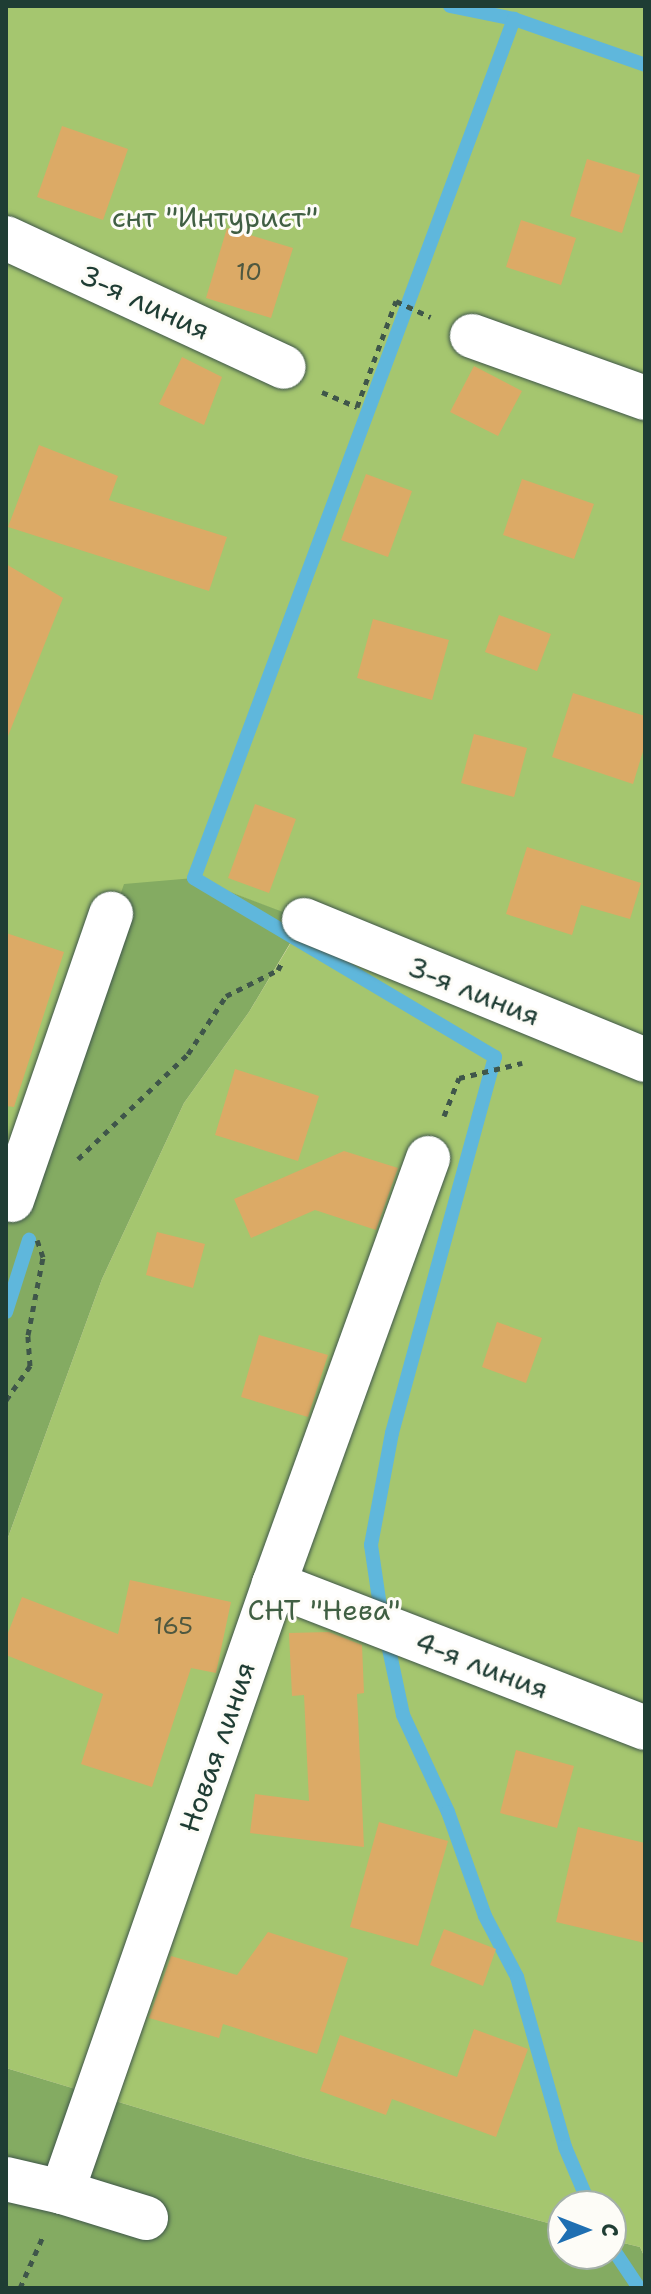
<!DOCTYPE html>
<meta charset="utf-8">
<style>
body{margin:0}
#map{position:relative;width:651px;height:2294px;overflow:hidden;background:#f2e3c7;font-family:"Shantell Sans",sans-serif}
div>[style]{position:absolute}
.green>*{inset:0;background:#a5c66f}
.forest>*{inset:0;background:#84ab62}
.stream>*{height:14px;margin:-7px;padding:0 7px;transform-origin:7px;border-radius:7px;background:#5fb7dc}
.building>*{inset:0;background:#dcaa66}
.path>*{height:5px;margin-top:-2.5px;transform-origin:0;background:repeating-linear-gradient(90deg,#3f564a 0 6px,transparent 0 12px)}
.roads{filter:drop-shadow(0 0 2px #3f564a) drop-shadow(0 0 2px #3f564a)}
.minor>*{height:44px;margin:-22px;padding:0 22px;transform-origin:22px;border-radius:22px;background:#fff}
span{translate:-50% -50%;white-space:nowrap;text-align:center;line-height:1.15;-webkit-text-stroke:6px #fdfcf7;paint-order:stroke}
.number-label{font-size:24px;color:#4e5840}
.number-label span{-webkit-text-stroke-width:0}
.park-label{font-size:28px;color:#405f43}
.street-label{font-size:28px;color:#1f3d34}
.frame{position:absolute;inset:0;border:8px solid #1f3d34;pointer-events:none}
.north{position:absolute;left:547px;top:2190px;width:80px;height:80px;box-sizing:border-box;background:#fdfcf7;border:2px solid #a4b0a9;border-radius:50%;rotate:90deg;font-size:22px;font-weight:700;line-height:32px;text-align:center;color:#1f3d34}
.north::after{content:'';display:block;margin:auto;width:28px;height:36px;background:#1f6fb2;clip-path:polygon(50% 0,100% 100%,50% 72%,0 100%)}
</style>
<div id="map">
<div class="green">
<div style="clip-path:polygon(6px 6px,645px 6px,645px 2258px,640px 2247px,611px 2240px,611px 2206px,563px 2206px,563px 2227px,301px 2157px,6px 2068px,6px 1543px,102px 1279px,184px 1103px,249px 1012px,304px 921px,194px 878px,25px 1163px,6px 1227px)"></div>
</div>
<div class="forest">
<div style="clip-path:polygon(194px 878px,304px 920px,249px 1012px,184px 1103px,102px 1279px,6px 1543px,6px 1227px,124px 884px)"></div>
<div style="clip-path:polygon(6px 2068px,301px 2157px,563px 2227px,563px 2254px,611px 2254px,611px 2240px,640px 2247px,645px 2258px,645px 2288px,6px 2288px)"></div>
</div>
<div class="stream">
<div style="left:450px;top:6px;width:65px;rotate:11.5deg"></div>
<div style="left:514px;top:19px;width:139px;rotate:19.3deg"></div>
<div style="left:6px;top:1312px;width:76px;rotate:-72.3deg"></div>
<div style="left:380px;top:1606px;width:62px;rotate:-98.4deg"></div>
<div style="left:371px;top:1545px;width:114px;rotate:-79.4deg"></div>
<div style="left:392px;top:1433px;width:390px;rotate:-74.7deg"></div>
<div style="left:495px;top:1057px;width:350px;rotate:-149.3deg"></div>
<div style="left:194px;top:878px;width:917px;rotate:-69.57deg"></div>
<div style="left:389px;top:1649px;width:67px;rotate:78deg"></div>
<div style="left:403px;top:1715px;width:107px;rotate:65.1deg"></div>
<div style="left:448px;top:1812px;width:110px;rotate:70.4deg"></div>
<div style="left:485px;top:1916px;width:69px;rotate:62.3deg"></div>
<div style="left:517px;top:1977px;width:177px;rotate:74.2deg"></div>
<div style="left:565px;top:2147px;width:64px;rotate:67deg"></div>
<div style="left:611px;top:2246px;width:50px;rotate:56.3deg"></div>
</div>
<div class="building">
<div style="clip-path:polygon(62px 126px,128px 149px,103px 220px,37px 197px)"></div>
<div style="clip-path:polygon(587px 159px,640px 175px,622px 233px,570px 216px)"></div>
<div style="clip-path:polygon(521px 220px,576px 238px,561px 285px,506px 267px)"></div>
<div style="clip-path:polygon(227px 228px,293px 248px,271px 318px,206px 298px)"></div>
<div style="clip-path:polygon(182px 357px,222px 377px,204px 425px,159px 404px)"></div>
<div style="clip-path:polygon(474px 366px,522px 391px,498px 436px,450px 412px)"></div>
<div style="clip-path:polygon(39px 445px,118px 476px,109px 500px,227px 537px,209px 591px,8px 527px)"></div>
<div style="clip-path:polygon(366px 474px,412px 491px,388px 557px,341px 540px)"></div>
<div style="clip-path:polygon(522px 479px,594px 504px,574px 559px,503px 535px)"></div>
<div style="clip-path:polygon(6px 564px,63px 598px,8px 736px,6px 736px)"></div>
<div style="clip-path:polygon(499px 615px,551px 634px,537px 671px,485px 652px)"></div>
<div style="clip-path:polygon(373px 619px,449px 640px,432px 700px,357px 678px)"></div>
<div style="clip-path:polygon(573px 693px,645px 716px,645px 745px,633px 784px,552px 757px)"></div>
<div style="clip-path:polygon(474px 734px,527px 748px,514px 797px,461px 783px)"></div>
<div style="clip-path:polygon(255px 804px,296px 819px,269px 893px,228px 878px)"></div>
<div style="clip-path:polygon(527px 847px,641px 883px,630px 919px,581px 905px,572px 935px,506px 914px)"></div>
<div style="clip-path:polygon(6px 933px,64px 952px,14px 1107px,6px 1106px)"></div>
<div style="clip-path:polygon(235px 1069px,319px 1096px,298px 1161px,215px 1135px)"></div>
<div style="clip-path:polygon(344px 1151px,398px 1168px,376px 1230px,315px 1210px,251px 1238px,234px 1199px)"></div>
<div style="clip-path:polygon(157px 1232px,205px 1244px,193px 1288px,146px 1275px)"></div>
<div style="clip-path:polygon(497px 1322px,542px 1338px,526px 1383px,482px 1367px)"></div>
<div style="clip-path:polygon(259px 1335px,328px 1355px,308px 1417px,241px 1397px)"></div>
<div style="clip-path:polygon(130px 1580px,231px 1602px,216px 1673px,191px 1668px,152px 1787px,81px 1764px,103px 1694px,6px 1655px,6px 1638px,22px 1597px,118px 1634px)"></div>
<div style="clip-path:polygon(329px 1632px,362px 1645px,364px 1693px,357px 1694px,364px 1847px,250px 1833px,255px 1794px,309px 1801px,304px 1695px,292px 1696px,289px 1633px)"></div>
<div style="clip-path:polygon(516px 1750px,574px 1766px,557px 1828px,500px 1813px)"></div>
<div style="clip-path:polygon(379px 1822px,448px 1841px,418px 1946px,350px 1927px)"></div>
<div style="clip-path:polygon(578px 1827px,645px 1843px,645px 1943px,556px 1922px)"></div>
<div style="clip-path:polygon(444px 1929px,496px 1949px,483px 1986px,430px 1965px)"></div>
<div style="clip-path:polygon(268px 1932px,348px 1958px,317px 2054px,223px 2024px,219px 2038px,149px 2018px,171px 1956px,237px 1975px)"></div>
<div style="clip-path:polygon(474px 2029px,528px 2049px,496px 2137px,392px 2099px,386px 2115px,320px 2091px,340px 2035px,457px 2077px)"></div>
</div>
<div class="path">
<div style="left:322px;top:392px;width:38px;rotate:23deg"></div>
<div style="left:357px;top:407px;width:113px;rotate:-69.8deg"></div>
<div style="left:396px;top:301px;width:38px;rotate:25deg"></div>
<div style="left:444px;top:1116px;width:41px;rotate:-68.5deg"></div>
<div style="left:459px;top:1078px;width:65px;rotate:-13.4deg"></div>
<div style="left:78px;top:1159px;width:152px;rotate:-43.7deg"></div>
<div style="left:188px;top:1054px;width:69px;rotate:-56.8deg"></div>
<div style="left:226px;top:996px;width:58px;rotate:-26.6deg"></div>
<div style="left:278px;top:970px;width:11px;rotate:-63deg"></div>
<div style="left:6px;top:1400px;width:42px;rotate:-54.8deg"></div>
<div style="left:30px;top:1366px;width:31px;rotate:-94deg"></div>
<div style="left:28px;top:1335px;width:79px;rotate:-79.1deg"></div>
<div style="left:43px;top:1257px;width:18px;rotate:-109deg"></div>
<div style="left:20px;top:2288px;width:59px;rotate:-66deg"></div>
</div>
<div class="roads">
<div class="minor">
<div style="left:6px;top:238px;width:306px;rotate:24.9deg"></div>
<div style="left:472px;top:336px;width:184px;rotate:19.7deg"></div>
<div style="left:304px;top:920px;width:369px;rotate:22.3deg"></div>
<div style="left:12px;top:1200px;width:303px;rotate:-70.9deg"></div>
<div style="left:274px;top:1584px;width:398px;rotate:21.2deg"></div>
<div style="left:6px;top:2179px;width:57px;rotate:13.1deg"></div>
<div style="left:62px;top:2192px;width:644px;rotate:-70.78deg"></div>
<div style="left:274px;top:1584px;width:453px;rotate:-70.1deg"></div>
<div style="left:62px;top:2192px;width:88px;rotate:17.2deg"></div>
</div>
</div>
<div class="number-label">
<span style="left:249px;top:273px">10</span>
<span style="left:173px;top:1627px">165</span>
</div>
<div class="park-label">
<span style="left:215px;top:217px">снт "Интурист"</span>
<span style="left:324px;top:1610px">СНТ "Нева"</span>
</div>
<div class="street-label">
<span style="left:145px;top:302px;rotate:25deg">3-я линия</span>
<span style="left:474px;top:991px;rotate:22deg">3-я линия</span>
<span style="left:482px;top:1665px;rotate:21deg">4-я линия</span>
<span style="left:217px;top:1747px;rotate:-71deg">Новая линия</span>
</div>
<div class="frame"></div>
<div class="north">С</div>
</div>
